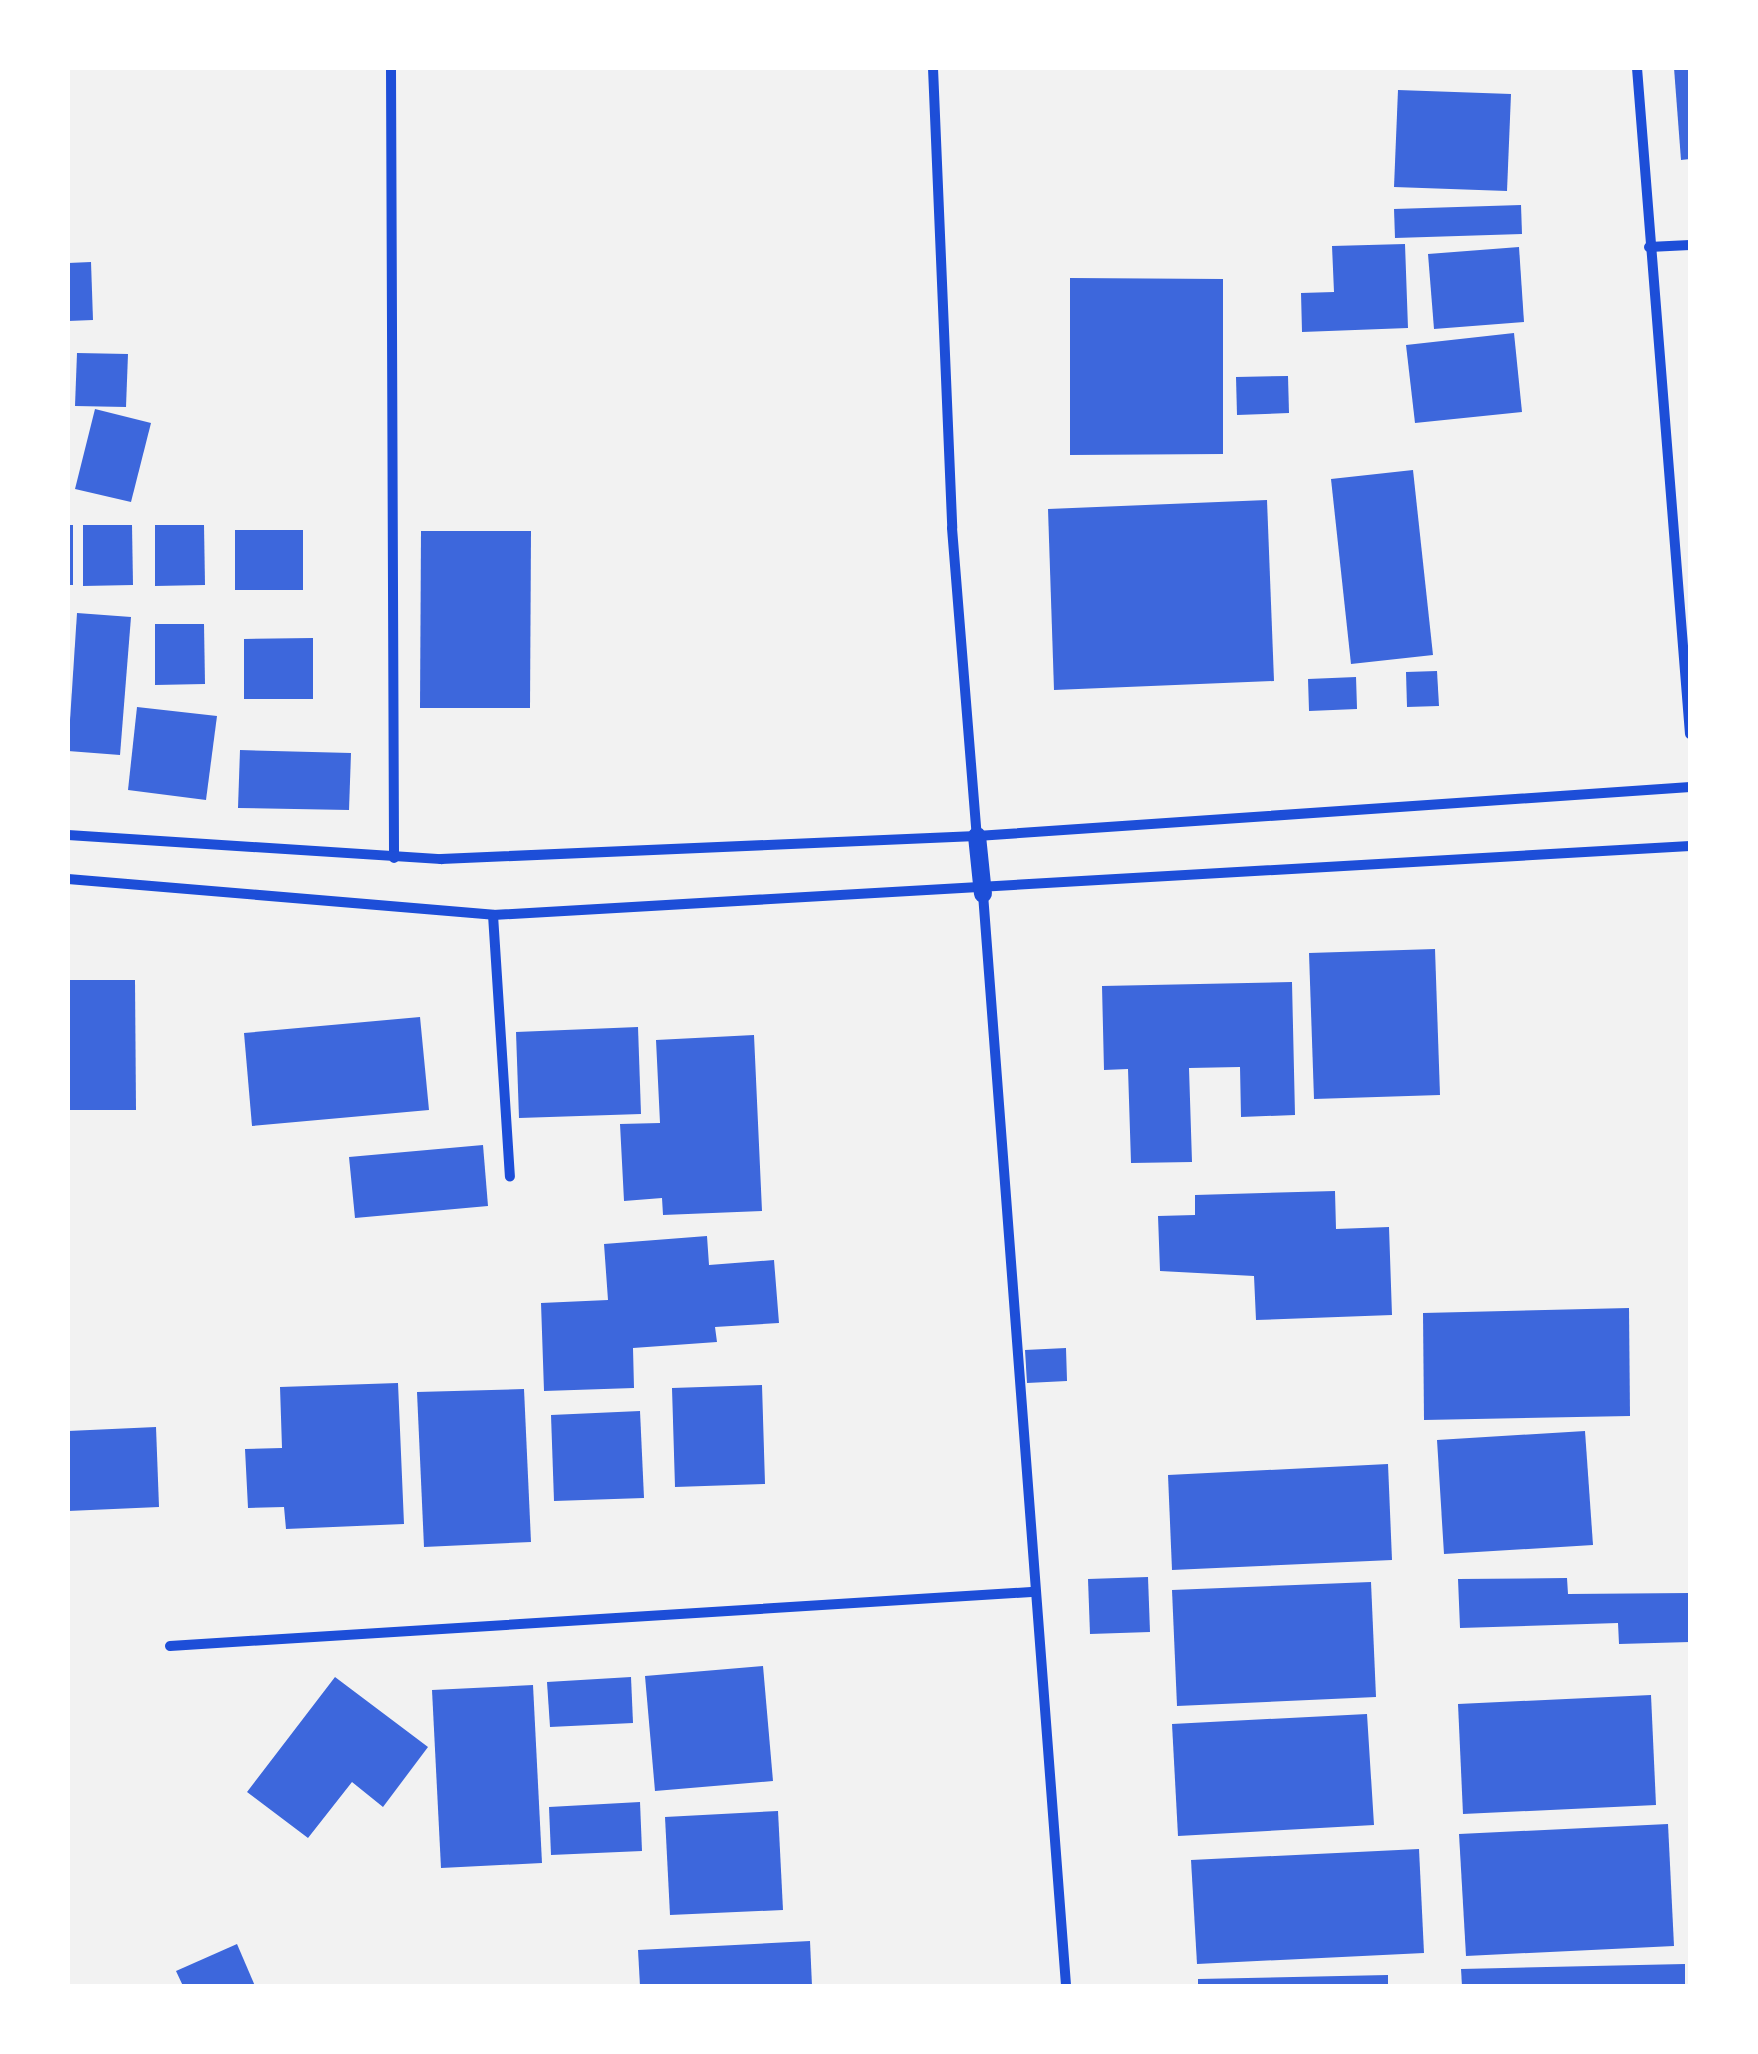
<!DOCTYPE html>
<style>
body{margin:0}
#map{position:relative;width:1758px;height:2054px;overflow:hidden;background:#f2f2f2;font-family:"Golos Text",sans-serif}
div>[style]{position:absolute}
.building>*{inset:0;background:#3d67dc}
.minor>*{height:10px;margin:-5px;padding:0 5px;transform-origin:5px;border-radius:5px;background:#1d4ed8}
.tertiary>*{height:18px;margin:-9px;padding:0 9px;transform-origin:9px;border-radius:9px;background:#1d4ed8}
span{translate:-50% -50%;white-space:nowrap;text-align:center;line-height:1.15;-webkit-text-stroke:8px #fff;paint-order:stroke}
.frame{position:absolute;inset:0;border:70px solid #fff;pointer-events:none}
</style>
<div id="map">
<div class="building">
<div style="clip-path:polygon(1674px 68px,1690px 68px,1690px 159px,1681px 160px)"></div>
<div style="clip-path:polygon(1398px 90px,1511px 94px,1507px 191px,1394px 187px)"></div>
<div style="clip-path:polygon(1521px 205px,1522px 234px,1395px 238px,1394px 209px)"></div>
<div style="clip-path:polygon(1405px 244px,1408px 328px,1302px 332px,1301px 293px,1334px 292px,1332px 246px)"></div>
<div style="clip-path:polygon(1519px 247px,1524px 322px,1434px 329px,1428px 254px)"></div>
<div style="clip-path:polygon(91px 262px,93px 320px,68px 321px,68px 263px)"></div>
<div style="clip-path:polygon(1070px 278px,1223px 279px,1223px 454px,1070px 455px)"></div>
<div style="clip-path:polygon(1514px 333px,1522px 412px,1415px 423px,1406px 345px)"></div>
<div style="clip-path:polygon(77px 353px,128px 354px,126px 407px,75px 406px)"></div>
<div style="clip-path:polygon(1288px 376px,1289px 413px,1237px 415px,1236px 377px)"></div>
<div style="clip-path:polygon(95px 409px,151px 423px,131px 502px,75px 489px)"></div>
<div style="clip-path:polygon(1413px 470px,1433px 655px,1351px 664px,1331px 479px)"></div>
<div style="clip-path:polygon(1267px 500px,1274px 681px,1054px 690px,1048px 509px)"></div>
<div style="clip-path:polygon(68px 525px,73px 525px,73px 585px,68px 585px)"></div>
<div style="clip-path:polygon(83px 525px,132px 525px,133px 585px,83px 586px)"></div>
<div style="clip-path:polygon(155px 525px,204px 525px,205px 585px,155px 586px)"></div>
<div style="clip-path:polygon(235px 530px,303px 530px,303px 590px,235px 590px)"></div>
<div style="clip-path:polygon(421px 531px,531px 531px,530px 708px,420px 708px)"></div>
<div style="clip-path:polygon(77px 613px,131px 617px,120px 755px,68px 751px)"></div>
<div style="clip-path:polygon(155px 624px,204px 624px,205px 684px,155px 685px)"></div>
<div style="clip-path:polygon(313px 638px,313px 699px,244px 699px,244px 639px)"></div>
<div style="clip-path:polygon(1437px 671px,1439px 706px,1407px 707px,1406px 672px)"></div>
<div style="clip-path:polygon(1356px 677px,1357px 709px,1309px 711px,1308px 679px)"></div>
<div style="clip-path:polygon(137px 707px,217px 716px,206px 800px,128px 790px)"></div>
<div style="clip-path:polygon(240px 750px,351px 753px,349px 810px,238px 808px)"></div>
<div style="clip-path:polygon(1435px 949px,1440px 1095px,1314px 1099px,1309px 953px)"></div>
<div style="clip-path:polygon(68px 980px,135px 980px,136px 1110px,68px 1110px)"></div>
<div style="clip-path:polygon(1292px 982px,1295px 1115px,1241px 1117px,1240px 1067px,1189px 1068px,1192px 1162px,1131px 1163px,1128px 1069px,1104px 1070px,1102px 986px)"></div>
<div style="clip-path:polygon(420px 1017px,429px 1110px,252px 1126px,244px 1033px)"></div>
<div style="clip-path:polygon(638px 1027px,641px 1114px,519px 1118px,516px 1032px)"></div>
<div style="clip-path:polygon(754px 1035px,762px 1211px,663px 1215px,662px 1198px,624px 1201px,620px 1124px,660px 1123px,656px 1040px)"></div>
<div style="clip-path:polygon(483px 1145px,488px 1206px,355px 1218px,349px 1157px)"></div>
<div style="clip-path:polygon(1335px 1191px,1336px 1229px,1389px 1227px,1392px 1315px,1256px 1320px,1254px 1276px,1160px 1271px,1158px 1216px,1195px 1215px,1195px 1195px)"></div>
<div style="clip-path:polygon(707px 1236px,709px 1265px,774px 1260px,779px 1323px,715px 1327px,717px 1342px,633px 1348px,634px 1388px,544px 1391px,541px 1303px,608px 1300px,604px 1244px)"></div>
<div style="clip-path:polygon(1629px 1308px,1630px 1416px,1424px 1420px,1423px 1313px)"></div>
<div style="clip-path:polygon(1066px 1348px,1067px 1381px,1027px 1383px,1025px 1350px)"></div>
<div style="clip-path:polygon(398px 1383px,404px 1524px,286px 1529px,284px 1507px,248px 1508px,245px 1449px,282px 1448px,280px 1387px)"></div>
<div style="clip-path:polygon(762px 1385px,765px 1484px,675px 1487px,672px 1388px)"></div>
<div style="clip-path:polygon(524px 1389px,531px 1542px,424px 1547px,417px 1392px)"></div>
<div style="clip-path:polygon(640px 1411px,644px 1498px,554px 1501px,551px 1415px)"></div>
<div style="clip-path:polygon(156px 1427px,159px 1507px,68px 1511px,68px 1431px)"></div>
<div style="clip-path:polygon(1585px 1431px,1593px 1545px,1444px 1554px,1437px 1440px)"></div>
<div style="clip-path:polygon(1388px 1464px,1392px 1560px,1172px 1570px,1168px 1475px)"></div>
<div style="clip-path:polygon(1148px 1577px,1150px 1632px,1090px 1634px,1088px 1579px)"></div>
<div style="clip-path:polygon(1567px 1578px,1568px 1594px,1690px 1593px,1690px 1642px,1619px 1644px,1618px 1623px,1460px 1628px,1458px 1579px)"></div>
<div style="clip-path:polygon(1371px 1582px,1376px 1697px,1177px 1706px,1172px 1590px)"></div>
<div style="clip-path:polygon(763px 1666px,773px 1781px,655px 1791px,645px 1676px)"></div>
<div style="clip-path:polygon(335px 1677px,428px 1747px,383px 1807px,352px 1782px,308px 1838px,247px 1792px)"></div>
<div style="clip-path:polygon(631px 1677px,633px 1723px,550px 1727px,547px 1682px)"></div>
<div style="clip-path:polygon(533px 1685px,542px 1863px,441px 1868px,432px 1690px)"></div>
<div style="clip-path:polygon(1651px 1695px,1656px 1805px,1463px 1814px,1458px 1704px)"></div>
<div style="clip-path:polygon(1367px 1714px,1374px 1825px,1178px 1836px,1172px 1724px)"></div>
<div style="clip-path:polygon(640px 1802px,642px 1851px,551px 1855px,549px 1807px)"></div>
<div style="clip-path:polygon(778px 1811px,783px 1910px,670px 1915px,665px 1817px)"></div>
<div style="clip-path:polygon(1668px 1824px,1674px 1946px,1466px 1956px,1459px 1834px)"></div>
<div style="clip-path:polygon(1419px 1849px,1424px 1953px,1197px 1964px,1191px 1860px)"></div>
<div style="clip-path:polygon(810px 1941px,812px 1986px,640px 1986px,638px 1950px)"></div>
<div style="clip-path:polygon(237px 1944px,255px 1986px,183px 1986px,176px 1971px)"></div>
<div style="clip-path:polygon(1685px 1964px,1685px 1986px,1462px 1986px,1461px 1969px)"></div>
<div style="clip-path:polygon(1388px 1975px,1388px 1986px,1198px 1986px,1198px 1979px)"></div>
</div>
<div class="minor">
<div style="left:391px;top:68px;width:790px;rotate:89.78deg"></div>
<div style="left:933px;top:68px;width:460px;rotate:87.6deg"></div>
<div style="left:952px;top:528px;width:309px;rotate:85.4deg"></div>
<div style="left:1637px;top:68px;width:668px;rotate:85.45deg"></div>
<div style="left:1649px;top:247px;width:41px;rotate:-2.8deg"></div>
<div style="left:68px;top:835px;width:374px;rotate:3.7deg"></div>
<div style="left:441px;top:859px;width:536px;rotate:-2.46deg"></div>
<div style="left:977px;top:836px;width:715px;rotate:-3.93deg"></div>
<div style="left:68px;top:879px;width:427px;rotate:4.8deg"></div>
<div style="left:493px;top:915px;width:1199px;rotate:-3.3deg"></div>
<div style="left:983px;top:894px;width:1095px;rotate:85.65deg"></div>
<div style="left:493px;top:915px;width:262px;rotate:86.3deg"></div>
<div style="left:170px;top:1646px;width:863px;rotate:-3.59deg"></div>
</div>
<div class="tertiary">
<div style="left:977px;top:836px;width:58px;rotate:84.1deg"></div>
</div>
<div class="frame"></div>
</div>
